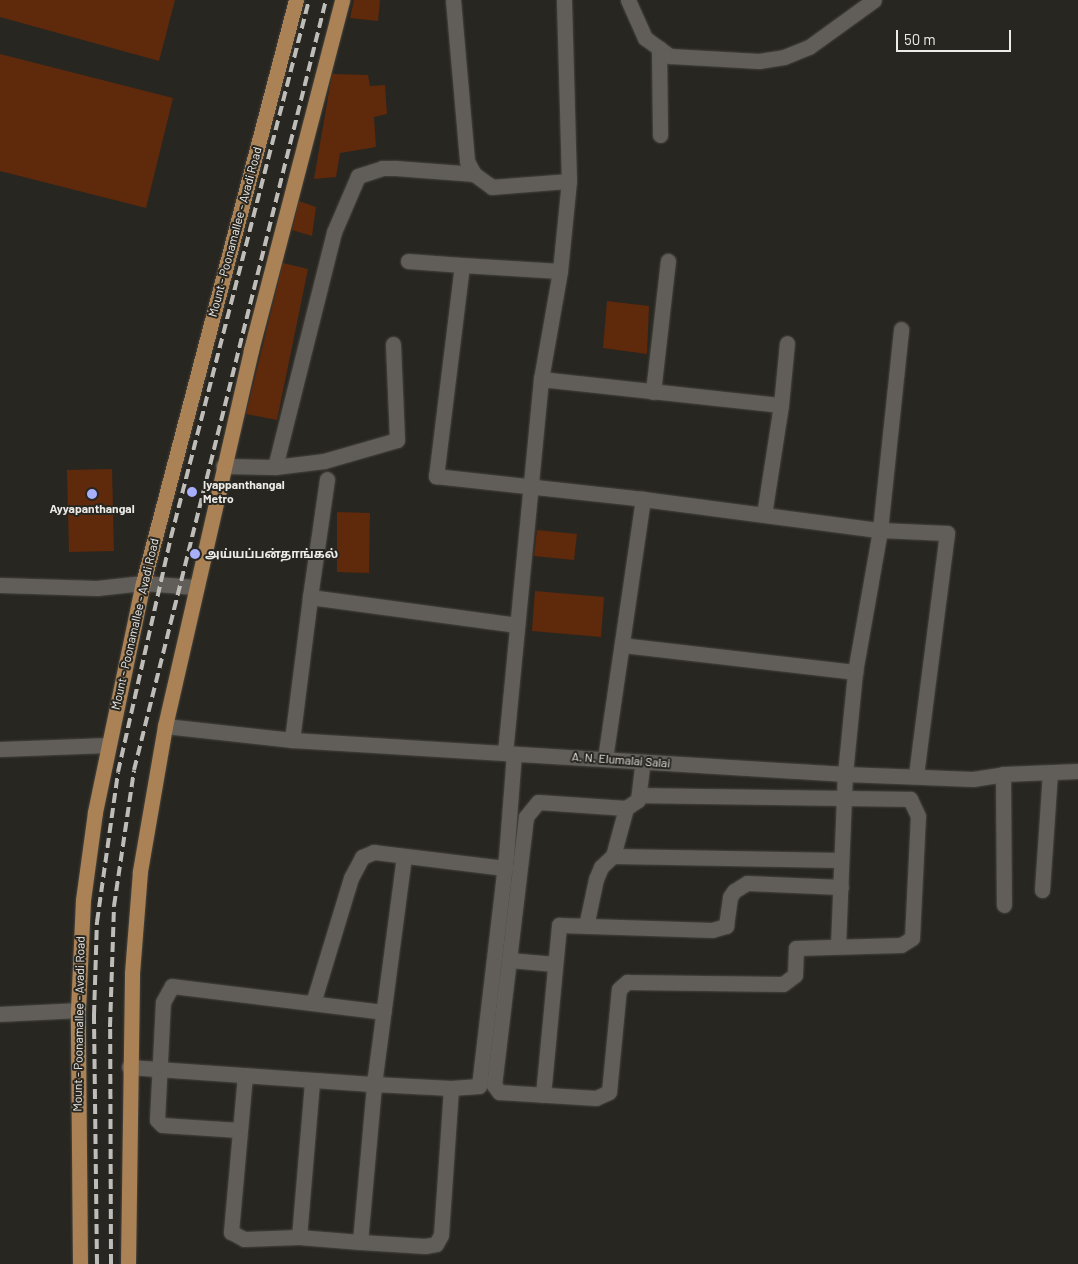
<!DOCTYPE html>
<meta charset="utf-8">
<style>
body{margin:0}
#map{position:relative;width:1078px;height:1264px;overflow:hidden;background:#282620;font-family:Barlow,"Noto Sans Tamil",sans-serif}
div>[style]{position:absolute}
.building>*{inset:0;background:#5f290b}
.roads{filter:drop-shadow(0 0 1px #46443f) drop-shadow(0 0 1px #46443f)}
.minor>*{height:15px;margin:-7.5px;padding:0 7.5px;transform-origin:7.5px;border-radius:7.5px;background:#615e59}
.major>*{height:15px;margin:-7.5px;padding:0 7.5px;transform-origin:7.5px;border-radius:7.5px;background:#aa8255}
.rail>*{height:4px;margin-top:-2px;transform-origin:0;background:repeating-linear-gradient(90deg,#bfbdb9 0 10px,transparent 0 15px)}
.dots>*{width:14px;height:14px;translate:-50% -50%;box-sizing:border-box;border:2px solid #282620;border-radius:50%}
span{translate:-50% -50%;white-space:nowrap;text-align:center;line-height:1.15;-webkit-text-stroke:4px #282620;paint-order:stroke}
.street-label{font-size:12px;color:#edebe8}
.poi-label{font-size:12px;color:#edebe8;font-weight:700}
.left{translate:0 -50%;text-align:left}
.scale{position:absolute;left:896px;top:30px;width:115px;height:22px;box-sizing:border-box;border:2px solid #edebe8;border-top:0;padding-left:6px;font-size:15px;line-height:18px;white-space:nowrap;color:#edebe8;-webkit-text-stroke:4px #282620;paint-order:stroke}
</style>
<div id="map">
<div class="building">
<div style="clip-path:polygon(0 0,175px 0,159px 61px,0 17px)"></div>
<div style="clip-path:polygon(354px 0,380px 0,378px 21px,350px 18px)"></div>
<div style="clip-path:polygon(0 54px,173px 98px,146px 208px,0 171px)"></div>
<div style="clip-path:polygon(332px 74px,368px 75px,370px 86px,385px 85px,387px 114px,374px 117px,376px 147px,340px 153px,336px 177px,314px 179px)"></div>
<div style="clip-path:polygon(299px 201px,316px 207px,312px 236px,292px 230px)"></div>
<div style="clip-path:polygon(283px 263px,308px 269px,277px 420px,246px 414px)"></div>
<div style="clip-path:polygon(607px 301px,649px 306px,647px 354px,603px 348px)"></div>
<div style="clip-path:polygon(112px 469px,114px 551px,69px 552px,67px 470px)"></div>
<div style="clip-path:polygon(337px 512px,370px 513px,369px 573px,337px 572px)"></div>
<div style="clip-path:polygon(537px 530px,577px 534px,574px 560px,534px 556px)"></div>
<div style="clip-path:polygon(535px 591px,604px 597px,601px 637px,532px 631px)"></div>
</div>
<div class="roads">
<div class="minor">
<div style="left:453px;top:0;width:162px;rotate:85deg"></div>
<div style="left:467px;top:161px;width:15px;rotate:62deg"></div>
<div style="left:474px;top:174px;width:22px;rotate:36deg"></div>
<div style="left:492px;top:187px;width:77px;rotate:-4.5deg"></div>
<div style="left:628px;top:0;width:42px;rotate:65.9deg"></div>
<div style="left:645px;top:38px;width:31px;rotate:36deg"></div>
<div style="left:670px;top:56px;width:89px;rotate:3.2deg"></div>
<div style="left:759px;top:61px;width:25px;rotate:-9deg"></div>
<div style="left:784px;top:57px;width:27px;rotate:-22deg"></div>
<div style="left:809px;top:47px;width:80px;rotate:-35.9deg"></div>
<div style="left:659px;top:48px;width:87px;rotate:89.3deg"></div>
<div style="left:408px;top:261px;width:54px;rotate:4.2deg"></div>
<div style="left:560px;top:271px;width:98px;rotate:-176.5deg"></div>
<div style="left:462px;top:265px;width:213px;rotate:97deg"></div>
<div style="left:436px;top:476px;width:208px;rotate:6.3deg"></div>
<div style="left:643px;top:499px;width:239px;rotate:7.5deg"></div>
<div style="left:880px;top:530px;width:67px;rotate:2.6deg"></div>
<div style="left:947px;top:533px;width:244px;rotate:97.3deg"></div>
<div style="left:393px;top:344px;width:96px;rotate:87.6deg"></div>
<div style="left:397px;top:440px;width:76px;rotate:164deg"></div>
<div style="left:324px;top:461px;width:49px;rotate:173deg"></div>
<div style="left:275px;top:467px;width:242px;rotate:-75.9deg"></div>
<div style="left:334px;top:232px;width:61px;rotate:-66.8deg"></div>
<div style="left:358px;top:176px;width:25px;rotate:-18deg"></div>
<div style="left:382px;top:168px;width:14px"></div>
<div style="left:396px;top:168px;width:78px;rotate:4.4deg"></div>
<div style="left:541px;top:379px;width:241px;rotate:6.2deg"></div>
<div style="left:781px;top:405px;width:111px;rotate:98.8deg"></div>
<div style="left:653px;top:392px;width:132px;rotate:-83.5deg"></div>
<div style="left:781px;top:405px;width:62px;rotate:-84.5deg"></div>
<div style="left:223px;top:466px;width:52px;rotate:1.1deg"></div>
<div style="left:0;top:585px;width:97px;rotate:1.8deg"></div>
<div style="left:97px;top:588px;width:46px;rotate:-6.2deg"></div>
<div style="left:143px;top:583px;width:52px;rotate:4.4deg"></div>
<div style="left:310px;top:597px;width:119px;rotate:-81.8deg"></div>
<div style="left:622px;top:645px;width:235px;rotate:6.6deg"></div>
<div style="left:165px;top:726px;width:128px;rotate:6.3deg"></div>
<div style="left:292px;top:740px;width:554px;rotate:3.52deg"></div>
<div style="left:845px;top:774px;width:128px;rotate:2.2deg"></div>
<div style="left:973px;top:779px;width:30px;rotate:-9deg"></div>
<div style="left:1003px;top:774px;width:75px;rotate:-2.3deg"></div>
<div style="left:292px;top:740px;width:144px;rotate:-82.8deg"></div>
<div style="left:310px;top:597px;width:209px;rotate:7.7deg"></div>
<div style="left:0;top:749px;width:108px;rotate:-2.1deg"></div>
<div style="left:505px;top:753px;width:376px;rotate:-84.5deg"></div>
<div style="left:541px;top:379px;width:110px;rotate:-80deg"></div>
<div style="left:560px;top:271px;width:90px;rotate:-84.3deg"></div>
<div style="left:569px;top:181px;width:181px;rotate:-91.6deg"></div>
<div style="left:605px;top:759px;width:263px;rotate:-81.7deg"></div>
<div style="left:1003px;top:774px;width:131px;rotate:89.6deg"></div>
<div style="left:626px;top:808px;width:88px;rotate:-176.1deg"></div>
<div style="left:538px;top:802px;width:19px;rotate:129deg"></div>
<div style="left:526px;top:817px;width:270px;rotate:96.8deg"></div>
<div style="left:494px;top:1085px;width:9px;rotate:54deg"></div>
<div style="left:499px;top:1092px;width:97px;rotate:3.5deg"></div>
<div style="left:596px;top:1098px;width:14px;rotate:-25deg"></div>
<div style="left:609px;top:1092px;width:103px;rotate:-84.5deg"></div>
<div style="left:619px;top:989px;width:11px;rotate:-41deg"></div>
<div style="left:627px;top:982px;width:156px;rotate:0.7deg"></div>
<div style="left:783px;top:984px;width:15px;rotate:-37deg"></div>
<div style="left:795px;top:975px;width:27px;rotate:-88deg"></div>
<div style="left:796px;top:948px;width:105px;rotate:-1.6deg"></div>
<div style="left:901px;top:945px;width:13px;rotate:-32deg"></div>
<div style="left:912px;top:938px;width:122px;rotate:-87.2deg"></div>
<div style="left:918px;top:816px;width:19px;rotate:-115deg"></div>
<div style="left:910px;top:799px;width:271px;rotate:-179.2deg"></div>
<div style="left:613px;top:856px;width:228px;rotate:1deg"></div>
<div style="left:1042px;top:890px;width:118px;rotate:-86.1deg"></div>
<div style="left:586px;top:926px;width:48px;rotate:-78deg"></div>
<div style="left:596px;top:879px;width:13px;rotate:-67deg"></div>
<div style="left:601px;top:867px;width:16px;rotate:-43deg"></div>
<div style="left:613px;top:856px;width:50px;rotate:-74.8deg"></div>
<div style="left:626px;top:808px;width:14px;rotate:-34deg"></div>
<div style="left:638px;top:800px;width:38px;rotate:-83deg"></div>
<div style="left:838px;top:946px;width:172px;rotate:-87.7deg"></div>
<div style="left:845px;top:774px;width:102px;rotate:-84.4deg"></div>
<div style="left:855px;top:672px;width:144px;rotate:-80deg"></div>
<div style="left:880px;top:530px;width:202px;rotate:-84deg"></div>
<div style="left:509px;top:960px;width:46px;rotate:5deg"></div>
<div style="left:313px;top:1003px;width:131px;rotate:-73.1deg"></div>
<div style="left:351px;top:878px;width:24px;rotate:-62deg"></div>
<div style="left:362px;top:857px;width:13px;rotate:-23deg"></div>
<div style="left:374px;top:852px;width:132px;rotate:7deg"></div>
<div style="left:0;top:1014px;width:78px;rotate:-2.9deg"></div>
<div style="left:129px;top:1067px;width:246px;rotate:4deg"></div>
<div style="left:374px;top:1084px;width:229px;rotate:-82.5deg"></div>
<div style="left:245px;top:1075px;width:158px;rotate:95.1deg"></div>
<div style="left:231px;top:1232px;width:15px;rotate:28deg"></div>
<div style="left:244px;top:1239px;width:55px;rotate:-2.1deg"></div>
<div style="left:299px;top:1237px;width:61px;rotate:4.7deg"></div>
<div style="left:360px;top:1242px;width:159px;rotate:-84.9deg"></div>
<div style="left:374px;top:1084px;width:77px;rotate:3deg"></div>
<div style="left:543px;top:1095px;width:171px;rotate:-84.6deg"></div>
<div style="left:559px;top:925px;width:153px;rotate:1.9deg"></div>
<div style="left:712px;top:930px;width:15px;rotate:-16deg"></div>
<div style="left:726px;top:926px;width:29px;rotate:-82deg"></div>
<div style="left:730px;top:897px;width:7px;rotate:-56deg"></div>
<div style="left:734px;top:891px;width:15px;rotate:-32deg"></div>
<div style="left:747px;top:883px;width:94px;rotate:2.4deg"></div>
<div style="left:239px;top:1130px;width:77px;rotate:-176.3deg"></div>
<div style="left:162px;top:1125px;width:7px;rotate:-135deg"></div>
<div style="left:157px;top:1120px;width:118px;rotate:-87.1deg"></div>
<div style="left:163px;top:1002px;width:18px;rotate:-61deg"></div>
<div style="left:172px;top:986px;width:213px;rotate:7deg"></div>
<div style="left:299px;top:1237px;width:157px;rotate:-85.2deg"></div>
<div style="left:360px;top:1242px;width:65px;rotate:3.5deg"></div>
<div style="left:425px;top:1246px;width:11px;rotate:-10deg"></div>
<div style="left:436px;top:1244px;width:10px;rotate:-61deg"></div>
<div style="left:441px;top:1235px;width:147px;rotate:-86.1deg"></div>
<div style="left:451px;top:1088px;width:28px;rotate:-4deg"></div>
<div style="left:479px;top:1086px;width:231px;rotate:-83.3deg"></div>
<div style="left:506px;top:857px;width:103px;rotate:-85.6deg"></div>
</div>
<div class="major">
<div style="left:80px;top:1264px;width:254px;rotate:-90.5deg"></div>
<div style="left:78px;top:1010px;width:110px;rotate:-87.4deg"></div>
<div style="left:83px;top:900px;width:89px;rotate:-82.2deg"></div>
<div style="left:95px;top:812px;width:234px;rotate:-78.2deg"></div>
<div style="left:143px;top:583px;width:603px;rotate:-75.3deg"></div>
<div style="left:128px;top:1264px;width:291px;rotate:-89.2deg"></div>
<div style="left:132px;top:973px;width:102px;rotate:-85.5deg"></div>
<div style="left:140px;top:871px;width:147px;rotate:-80.2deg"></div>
<div style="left:165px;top:726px;width:386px;rotate:-77.1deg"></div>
<div style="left:251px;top:350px;width:362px;rotate:-75.4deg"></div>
</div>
</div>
<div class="rail">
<div style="left:97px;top:1264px;width:249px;rotate:-90.7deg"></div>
<div style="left:94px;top:1015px;width:93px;rotate:-88.2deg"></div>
<div style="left:97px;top:922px;width:151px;rotate:-82deg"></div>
<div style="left:118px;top:772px;width:241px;rotate:-77.3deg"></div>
<div style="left:171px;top:537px;width:554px;rotate:-75.59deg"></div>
<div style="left:111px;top:1264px;width:237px;rotate:-90.2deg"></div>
<div style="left:110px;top:1027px;width:121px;rotate:-88.1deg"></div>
<div style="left:114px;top:906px;width:137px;rotate:-81.6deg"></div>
<div style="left:134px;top:770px;width:794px;rotate:-76deg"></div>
</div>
<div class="dots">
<div style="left:192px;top:492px;background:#a8b0fc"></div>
<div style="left:92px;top:494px;background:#a8b0fc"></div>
<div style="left:195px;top:554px;background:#a8b0fc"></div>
</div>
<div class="street-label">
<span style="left:235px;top:232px;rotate:-75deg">Mount - Poonamallee - Avadi Road</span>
<span style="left:135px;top:624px;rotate:-77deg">Mount - Poonamallee - Avadi Road</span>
<span style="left:621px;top:760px;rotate:4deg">A. N. Elumalai Salai</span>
<span style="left:79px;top:1024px;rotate:-89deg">Mount - Poonamallee - Avadi Road</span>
</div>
<div class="poi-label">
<span class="left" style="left:203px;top:492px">Iyappanthangal<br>Metro</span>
<span style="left:92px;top:509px">Ayyapanthangal</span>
<span class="left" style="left:205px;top:554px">அய்யப்பன்தாங்கல்</span>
</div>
<div class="scale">50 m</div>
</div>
